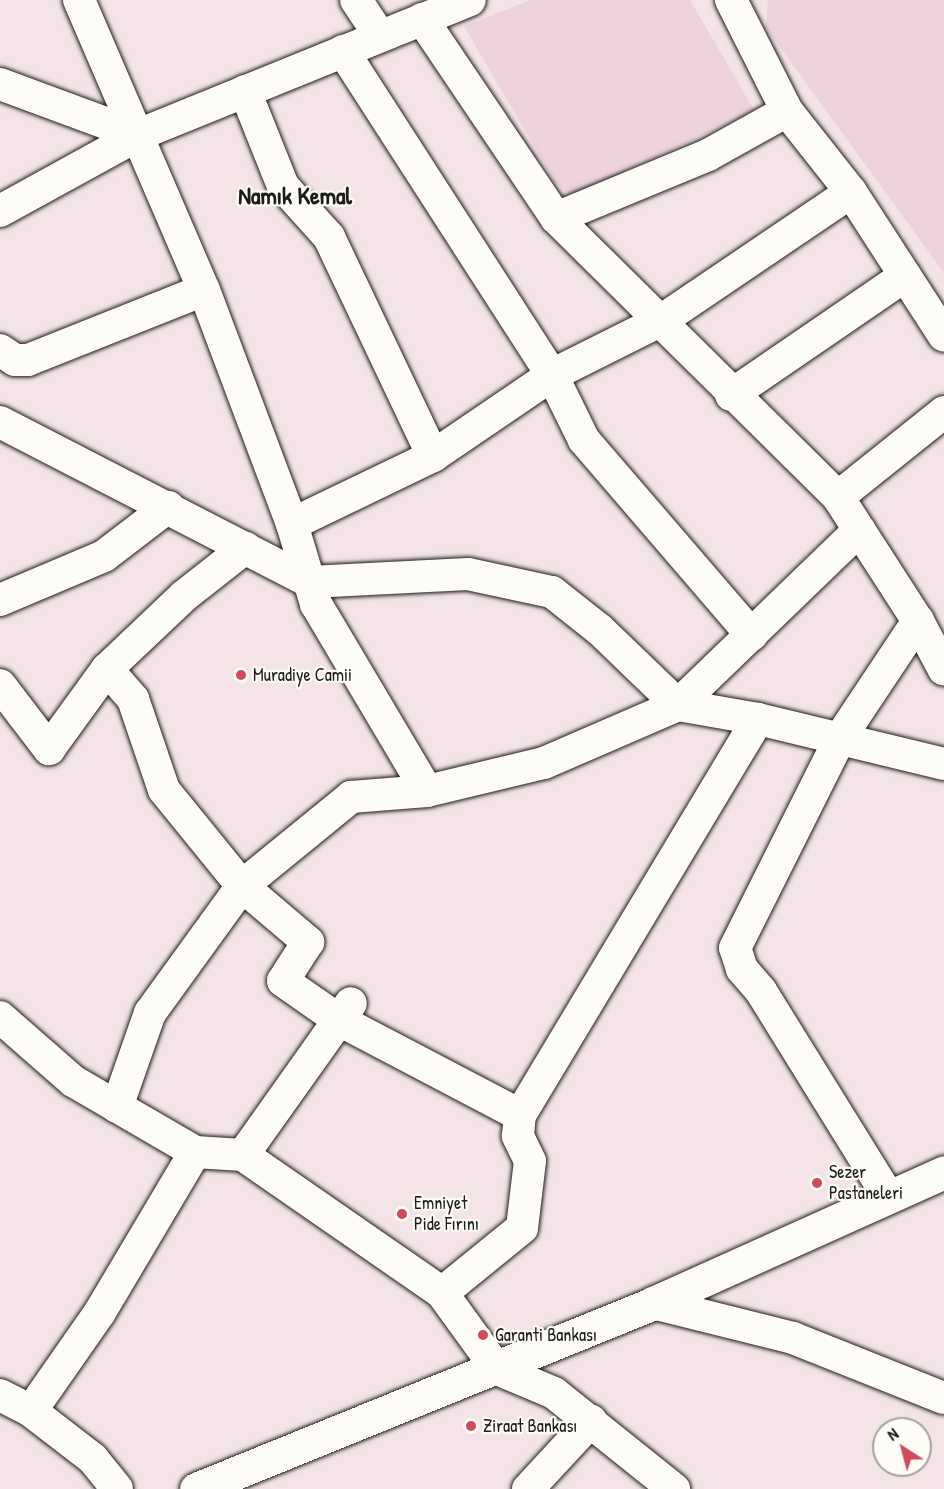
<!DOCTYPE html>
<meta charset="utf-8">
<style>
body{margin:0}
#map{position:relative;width:944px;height:1489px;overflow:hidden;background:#f5e4e7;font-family:"Patrick Hand",sans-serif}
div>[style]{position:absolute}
.built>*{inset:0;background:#efd3dc}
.roads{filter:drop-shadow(0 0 2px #1c1c1c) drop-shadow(0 0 2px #1c1c1c)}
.minor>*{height:32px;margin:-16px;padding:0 16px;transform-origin:16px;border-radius:16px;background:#fdfcf7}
.major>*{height:33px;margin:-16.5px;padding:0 16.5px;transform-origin:16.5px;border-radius:16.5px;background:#fdfcf7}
.dots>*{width:16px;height:16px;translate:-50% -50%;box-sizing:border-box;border:3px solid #fdfcf7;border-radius:50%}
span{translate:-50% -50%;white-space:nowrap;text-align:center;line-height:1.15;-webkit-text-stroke:4.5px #fdfcf7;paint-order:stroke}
.poi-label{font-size:18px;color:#1c1c1c}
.left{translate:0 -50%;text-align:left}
.district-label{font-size:24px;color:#1c1c1c;font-weight:700}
.north{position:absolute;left:872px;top:1417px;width:60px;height:60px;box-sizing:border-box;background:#fdfcf7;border:2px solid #a3a29f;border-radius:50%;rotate:324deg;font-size:16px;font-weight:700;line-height:24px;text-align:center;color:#1c1c1c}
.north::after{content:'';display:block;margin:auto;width:21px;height:27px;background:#d1495b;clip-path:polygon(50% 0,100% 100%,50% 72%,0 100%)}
</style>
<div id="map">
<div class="built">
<div style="clip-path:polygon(531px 0,690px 0,755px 111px,571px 196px,554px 181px,464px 26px)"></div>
<div style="clip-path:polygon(768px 0,944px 0,944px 273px,766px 28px)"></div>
</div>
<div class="roads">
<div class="minor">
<div style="left:79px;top:0;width:316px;rotate:66.7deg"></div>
<div style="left:204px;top:290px;width:250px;rotate:69.4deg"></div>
<div style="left:292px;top:524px;width:84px;rotate:73.3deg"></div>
<div style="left:316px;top:604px;width:217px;rotate:59.3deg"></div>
<div style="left:356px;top:0;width:43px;rotate:56.3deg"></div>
<div style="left:731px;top:0;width:124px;rotate:63.2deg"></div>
<div style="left:787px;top:111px;width:103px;rotate:51.7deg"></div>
<div style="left:851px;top:192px;width:171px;rotate:57.1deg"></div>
<div style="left:422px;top:19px;width:240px;rotate:56deg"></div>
<div style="left:556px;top:218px;width:397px;rotate:44.7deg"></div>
<div style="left:838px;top:497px;width:148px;rotate:57.2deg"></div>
<div style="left:918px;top:621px;width:55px;rotate:62deg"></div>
<div style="left:343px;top:51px;width:386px;rotate:57.2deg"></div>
<div style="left:552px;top:375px;width:72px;rotate:63.8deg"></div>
<div style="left:584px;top:440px;width:257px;rotate:49.3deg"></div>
<div style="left:0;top:84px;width:147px;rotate:20.3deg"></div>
<div style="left:245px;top:91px;width:102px;rotate:68.2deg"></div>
<div style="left:283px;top:186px;width:69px;rotate:48deg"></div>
<div style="left:329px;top:237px;width:242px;rotate:64.6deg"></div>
<div style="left:0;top:211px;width:158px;rotate:-28.8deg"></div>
<div style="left:138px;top:135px;width:358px;rotate:-22.1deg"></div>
<div style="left:556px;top:218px;width:165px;rotate:-22.5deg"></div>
<div style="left:708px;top:155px;width:90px;rotate:-29.1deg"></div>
<div style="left:0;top:350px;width:18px;rotate:34deg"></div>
<div style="left:15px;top:360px;width:13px"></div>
<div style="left:28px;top:360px;width:189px;rotate:-21.7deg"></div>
<div style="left:731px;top:395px;width:211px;rotate:-34.4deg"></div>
<div style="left:0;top:422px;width:349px;rotate:27.3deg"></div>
<div style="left:310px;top:582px;width:158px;rotate:-2.9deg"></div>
<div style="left:468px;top:574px;width:86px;rotate:12.1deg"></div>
<div style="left:552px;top:592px;width:61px;rotate:38.4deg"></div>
<div style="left:600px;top:630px;width:108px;rotate:43.9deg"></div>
<div style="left:678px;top:705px;width:81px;rotate:9.9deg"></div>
<div style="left:758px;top:719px;width:191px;rotate:13.6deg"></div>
<div style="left:838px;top:497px;width:136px;rotate:-38.7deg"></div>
<div style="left:292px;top:524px;width:157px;rotate:-25.7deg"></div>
<div style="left:433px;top:456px;width:144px;rotate:-34.2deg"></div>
<div style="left:552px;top:375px;width:123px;rotate:-26.6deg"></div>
<div style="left:662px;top:320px;width:228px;rotate:-34.1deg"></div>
<div style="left:0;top:600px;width:113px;rotate:-22.9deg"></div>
<div style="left:104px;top:556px;width:81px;rotate:-37.4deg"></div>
<div style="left:107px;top:669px;width:40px;rotate:49deg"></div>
<div style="left:133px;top:699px;width:96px;rotate:71.2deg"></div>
<div style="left:164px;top:790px;width:124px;rotate:50.9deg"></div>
<div style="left:242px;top:886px;width:87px;rotate:40.3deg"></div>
<div style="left:308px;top:942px;width:46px;rotate:122.7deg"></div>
<div style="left:283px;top:981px;width:68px;rotate:34.9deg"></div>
<div style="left:339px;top:1020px;width:204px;rotate:27.7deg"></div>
<div style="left:0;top:685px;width:81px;rotate:52.6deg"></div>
<div style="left:49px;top:749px;width:99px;rotate:-54.1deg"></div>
<div style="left:107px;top:669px;width:106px;rotate:-43.5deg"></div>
<div style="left:184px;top:596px;width:78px;rotate:-38.2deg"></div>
<div style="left:0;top:1017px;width:97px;rotate:41.2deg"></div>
<div style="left:73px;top:1081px;width:141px;rotate:30.2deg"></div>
<div style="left:195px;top:1152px;width:48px;rotate:3.6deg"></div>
<div style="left:243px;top:1155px;width:242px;rotate:34.7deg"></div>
<div style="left:442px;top:1293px;width:94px;rotate:54.1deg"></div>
<div style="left:497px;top:1369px;width:62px;rotate:22.8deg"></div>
<div style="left:554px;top:1393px;width:154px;rotate:38.7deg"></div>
<div style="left:117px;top:1107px;width:100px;rotate:-70.7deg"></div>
<div style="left:150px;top:1013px;width:157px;rotate:-54.1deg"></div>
<div style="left:242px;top:886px;width:141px;rotate:-39.2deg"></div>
<div style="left:351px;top:797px;width:76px;rotate:-4.5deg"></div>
<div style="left:427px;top:791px;width:120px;rotate:-13.5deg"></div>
<div style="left:544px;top:763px;width:146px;rotate:-23.4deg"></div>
<div style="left:678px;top:705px;width:252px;rotate:-44deg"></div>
<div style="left:243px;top:1155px;width:186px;rotate:-54.6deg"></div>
<div style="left:888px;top:1196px;width:241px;rotate:-121.8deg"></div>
<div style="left:761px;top:991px;width:29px;rotate:-131deg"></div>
<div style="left:742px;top:969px;width:22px;rotate:-108deg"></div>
<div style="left:735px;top:948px;width:235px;rotate:-63.4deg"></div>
<div style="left:840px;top:738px;width:141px;rotate:-56.3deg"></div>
<div style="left:442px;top:1293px;width:103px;rotate:-39.1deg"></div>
<div style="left:522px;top:1228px;width:67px;rotate:-83.2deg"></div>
<div style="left:530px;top:1161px;width:28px;rotate:-116deg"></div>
<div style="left:518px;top:1136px;width:21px;rotate:-85deg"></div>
<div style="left:520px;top:1115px;width:462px;rotate:-59deg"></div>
<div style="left:653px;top:1303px;width:144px;rotate:14deg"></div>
<div style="left:793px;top:1338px;width:162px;rotate:21.7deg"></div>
<div style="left:0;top:1395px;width:35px;rotate:27deg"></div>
<div style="left:31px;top:1411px;width:78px;rotate:37.7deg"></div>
<div style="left:93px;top:1459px;width:38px;rotate:51deg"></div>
<div style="left:31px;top:1411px;width:121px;rotate:-55.1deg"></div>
<div style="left:100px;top:1312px;width:186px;rotate:-59.3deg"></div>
<div style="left:528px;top:1489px;width:93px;rotate:-47.2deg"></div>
</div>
<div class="major">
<div style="left:196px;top:1489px;width:493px;rotate:-22.1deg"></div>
<div style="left:653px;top:1303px;width:319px;rotate:-24.2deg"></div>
</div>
</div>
<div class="dots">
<div style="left:241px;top:675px;background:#d1495b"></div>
<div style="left:817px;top:1183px;background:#d1495b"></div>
<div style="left:402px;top:1214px;background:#d1495b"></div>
<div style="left:483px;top:1335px;background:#d1495b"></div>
<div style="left:471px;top:1426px;background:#d1495b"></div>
</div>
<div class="poi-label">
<span class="left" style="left:253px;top:675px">Muradiye Camii</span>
<span class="left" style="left:829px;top:1183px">Sezer<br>Pastaneleri</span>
<span class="left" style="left:414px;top:1214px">Emniyet<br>Pide Fırını</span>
<span class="left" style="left:495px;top:1335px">Garanti Bankası</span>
<span class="left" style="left:483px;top:1426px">Ziraat Bankası</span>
</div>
<div class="district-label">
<span style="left:295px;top:196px">Namık Kemal</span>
</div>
<div class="north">N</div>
</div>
